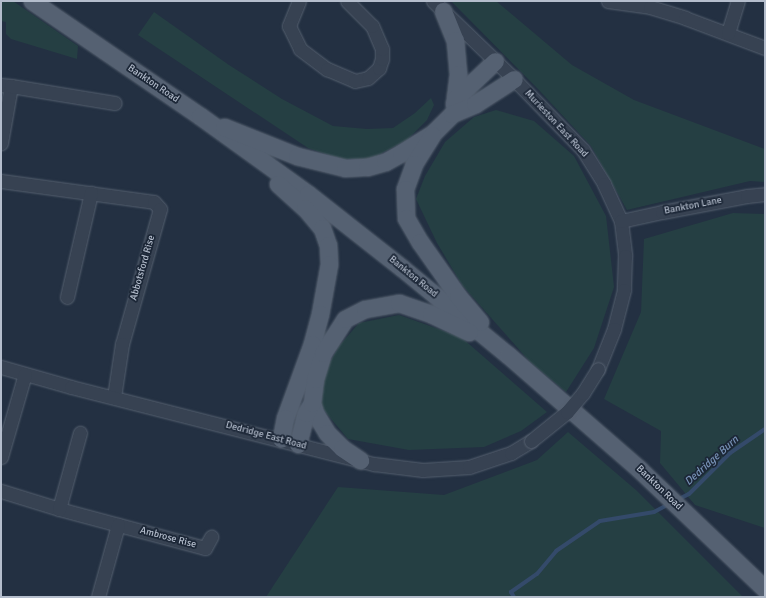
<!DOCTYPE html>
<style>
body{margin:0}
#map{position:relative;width:766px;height:598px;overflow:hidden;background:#233042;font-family:Signika,sans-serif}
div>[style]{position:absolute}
.green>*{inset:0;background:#253f43}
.stream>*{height:4px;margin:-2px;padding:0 2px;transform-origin:2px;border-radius:2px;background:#344a6a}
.roads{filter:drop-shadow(0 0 1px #55606f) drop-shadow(0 0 1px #55606f)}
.minor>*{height:13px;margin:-6.5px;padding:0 6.5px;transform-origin:6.5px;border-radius:6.5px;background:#374252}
.major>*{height:17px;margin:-8.5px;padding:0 8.5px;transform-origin:8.5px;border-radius:8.5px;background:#556172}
.bridges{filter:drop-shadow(0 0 1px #55606f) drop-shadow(0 0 1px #55606f)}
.minor-bridge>*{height:13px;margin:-6.5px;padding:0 6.5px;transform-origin:6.5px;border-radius:6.5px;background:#374252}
span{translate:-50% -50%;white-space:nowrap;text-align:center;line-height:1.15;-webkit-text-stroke:3.5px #1c2737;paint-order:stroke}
.street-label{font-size:10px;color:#b4bdcc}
.water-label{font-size:11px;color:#7892b6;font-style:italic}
.frame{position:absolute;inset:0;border:2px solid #b4bdcc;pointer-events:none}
</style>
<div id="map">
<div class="green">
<div style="clip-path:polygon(1px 1px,13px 1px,78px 46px,77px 59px,11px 39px,6px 34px,6px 22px,1px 21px)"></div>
<div style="clip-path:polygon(451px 1px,496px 1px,572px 65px,634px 100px,765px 149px,765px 182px,750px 181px,627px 210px,591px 146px,537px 88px)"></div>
<div style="clip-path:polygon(154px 12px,229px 65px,282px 99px,333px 126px,367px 129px,393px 128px,415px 113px,431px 98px,434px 105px,427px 120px,407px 140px,371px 159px,340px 159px,308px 148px,138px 35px)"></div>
<div style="clip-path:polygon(496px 110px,534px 121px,574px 156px,606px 216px,614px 287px,594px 348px,566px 392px,530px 362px,462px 285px,437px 243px,416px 199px,425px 176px,445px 142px,474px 117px)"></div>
<div style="clip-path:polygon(733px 213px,765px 214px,765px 528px,695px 505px,660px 463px,661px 431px,604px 399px,641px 312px,644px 239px)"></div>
<div style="clip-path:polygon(399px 315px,461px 337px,547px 412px,521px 431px,484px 447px,409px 450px,348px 439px,321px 407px,324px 372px,339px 346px,359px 323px)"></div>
<div style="clip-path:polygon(568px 432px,636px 490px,743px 597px,266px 597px,338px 487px,444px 495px,537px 460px)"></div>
</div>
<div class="stream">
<div style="left:677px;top:500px;width:13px;rotate:-27deg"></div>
<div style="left:689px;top:494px;width:58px;rotate:-45deg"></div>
<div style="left:730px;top:453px;width:42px;rotate:-34.4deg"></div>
<div style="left:514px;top:597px;width:6px;rotate:-121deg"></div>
<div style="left:511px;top:592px;width:32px;rotate:-35deg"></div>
<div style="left:537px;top:574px;width:30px;rotate:-50deg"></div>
<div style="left:556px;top:551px;width:53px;rotate:-34.3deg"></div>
<div style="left:600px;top:521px;width:55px;rotate:-9.5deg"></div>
<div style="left:654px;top:512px;width:17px;rotate:-28deg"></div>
</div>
<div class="roads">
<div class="minor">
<div style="left:299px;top:1px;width:27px;rotate:112deg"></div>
<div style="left:289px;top:26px;width:25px;rotate:64deg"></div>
<div style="left:300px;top:49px;width:34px;rotate:37deg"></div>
<div style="left:327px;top:69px;width:30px;rotate:23deg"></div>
<div style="left:355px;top:81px;width:13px;rotate:-13deg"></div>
<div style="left:368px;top:78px;width:15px;rotate:-42deg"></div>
<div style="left:379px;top:68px;width:9px;rotate:-72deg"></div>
<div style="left:382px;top:59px;width:10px;rotate:-90deg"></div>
<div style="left:382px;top:49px;width:25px;rotate:-113deg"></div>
<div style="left:372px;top:26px;width:35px;rotate:-135deg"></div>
<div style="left:433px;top:1px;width:112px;rotate:43.9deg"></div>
<div style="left:514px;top:79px;width:99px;rotate:45.8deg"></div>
<div style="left:583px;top:150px;width:40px;rotate:58deg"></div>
<div style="left:604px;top:184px;width:41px;rotate:65.3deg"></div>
<div style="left:621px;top:221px;width:35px;rotate:83deg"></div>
<div style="left:625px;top:256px;width:34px;rotate:92deg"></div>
<div style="left:624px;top:290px;width:40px;rotate:104.4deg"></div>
<div style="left:614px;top:329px;width:43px;rotate:111.8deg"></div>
<div style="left:608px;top:1px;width:42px;rotate:8.1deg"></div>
<div style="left:650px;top:7px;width:37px;rotate:17deg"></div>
<div style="left:685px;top:18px;width:85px;rotate:20.6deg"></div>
<div style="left:728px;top:33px;width:34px;rotate:-73deg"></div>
<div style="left:1px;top:85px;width:10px;rotate:6deg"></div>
<div style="left:11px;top:86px;width:58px;rotate:100deg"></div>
<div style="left:11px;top:86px;width:105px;rotate:9.3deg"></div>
<div style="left:1px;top:181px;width:154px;rotate:7.8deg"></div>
<div style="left:154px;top:202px;width:9px;rotate:49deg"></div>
<div style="left:160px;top:209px;width:140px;rotate:105.7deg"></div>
<div style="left:122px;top:344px;width:54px;rotate:98.6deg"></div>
<div style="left:621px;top:221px;width:42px;rotate:-12.4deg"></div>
<div style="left:662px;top:212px;width:86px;rotate:-10.7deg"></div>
<div style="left:747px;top:196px;width:18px;rotate:-6deg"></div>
<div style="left:67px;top:297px;width:107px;rotate:-77deg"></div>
<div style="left:1px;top:367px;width:73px;rotate:15.9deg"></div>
<div style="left:71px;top:387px;width:313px;rotate:14.3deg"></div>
<div style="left:374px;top:464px;width:49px;rotate:7deg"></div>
<div style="left:423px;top:470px;width:46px;rotate:-3.7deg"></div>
<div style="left:469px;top:467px;width:44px;rotate:-18.4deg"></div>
<div style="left:511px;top:453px;width:23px;rotate:-31deg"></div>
<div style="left:1px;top:457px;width:86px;rotate:-73.9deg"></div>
<div style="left:1px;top:491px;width:61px;rotate:17.2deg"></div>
<div style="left:59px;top:509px;width:151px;rotate:15deg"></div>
<div style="left:205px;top:548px;width:13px;rotate:-61deg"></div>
<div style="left:59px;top:509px;width:79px;rotate:-74.6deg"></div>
<div style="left:98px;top:597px;width:75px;rotate:-74.5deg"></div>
</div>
<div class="major">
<div style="left:32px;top:1px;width:204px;rotate:34.4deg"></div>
<div style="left:200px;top:116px;width:133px;rotate:35.8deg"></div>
<div style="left:308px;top:194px;width:120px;rotate:38.2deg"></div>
<div style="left:402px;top:268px;width:137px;rotate:39.4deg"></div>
<div style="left:508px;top:355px;width:174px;rotate:41deg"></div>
<div style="left:639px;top:469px;width:174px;rotate:43.6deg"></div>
<div style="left:443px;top:11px;width:31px;rotate:68deg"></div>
<div style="left:455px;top:40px;width:34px;rotate:85deg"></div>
<div style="left:458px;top:74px;width:25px;rotate:97deg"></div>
<div style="left:454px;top:104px;width:5px;rotate:-79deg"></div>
<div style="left:455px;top:99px;width:55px;rotate:-43.5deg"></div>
<div style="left:224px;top:127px;width:79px;rotate:21.7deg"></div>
<div style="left:297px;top:156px;width:49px;rotate:14deg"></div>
<div style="left:345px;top:168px;width:22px;rotate:-3deg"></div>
<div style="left:367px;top:167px;width:19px;rotate:-16deg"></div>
<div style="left:385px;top:162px;width:18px;rotate:-29deg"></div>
<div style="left:401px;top:153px;width:38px;rotate:-32deg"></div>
<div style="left:433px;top:133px;width:27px;rotate:-45deg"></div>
<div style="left:452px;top:114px;width:25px;rotate:-23deg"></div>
<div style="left:475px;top:104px;width:46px;rotate:-32.7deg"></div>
<div style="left:432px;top:135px;width:34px;rotate:122deg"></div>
<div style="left:414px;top:164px;width:27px;rotate:110deg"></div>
<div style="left:405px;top:189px;width:29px;rotate:88deg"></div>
<div style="left:406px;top:218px;width:28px;rotate:60deg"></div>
<div style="left:420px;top:242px;width:66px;rotate:54.9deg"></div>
<div style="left:458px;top:296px;width:34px;rotate:50deg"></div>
<div style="left:278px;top:184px;width:36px;rotate:42deg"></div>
<div style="left:305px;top:208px;width:26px;rotate:50deg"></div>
<div style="left:322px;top:228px;width:18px;rotate:71deg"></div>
<div style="left:328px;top:245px;width:19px;rotate:87deg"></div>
<div style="left:329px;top:264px;width:51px;rotate:100.2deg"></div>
<div style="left:320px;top:314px;width:31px;rotate:105deg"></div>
<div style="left:312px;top:344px;width:79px;rotate:110deg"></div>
<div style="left:285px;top:418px;width:21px;rotate:101deg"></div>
<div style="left:312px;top:403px;width:10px;rotate:73deg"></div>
<div style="left:315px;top:413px;width:23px;rotate:59deg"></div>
<div style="left:327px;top:433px;width:21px;rotate:45deg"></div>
<div style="left:342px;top:448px;width:22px;rotate:34deg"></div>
<div style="left:298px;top:444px;width:32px;rotate:-76deg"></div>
<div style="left:306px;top:413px;width:12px;rotate:-59deg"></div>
<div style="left:312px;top:403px;width:24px;rotate:-83deg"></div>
<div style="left:315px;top:379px;width:27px;rotate:-73deg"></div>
<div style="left:323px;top:353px;width:40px;rotate:-57.1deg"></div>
<div style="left:345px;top:319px;width:22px;rotate:-27deg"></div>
<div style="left:365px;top:309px;width:35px;rotate:-10deg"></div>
<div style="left:399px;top:303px;width:34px;rotate:19deg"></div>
<div style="left:431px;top:314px;width:42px;rotate:25.3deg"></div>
</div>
</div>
<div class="bridges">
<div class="minor-bridge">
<div style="left:531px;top:441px;width:46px;rotate:-38.9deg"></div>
<div style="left:567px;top:412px;width:25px;rotate:-50deg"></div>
<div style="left:583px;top:393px;width:28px;rotate:-58deg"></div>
</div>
</div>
<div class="street-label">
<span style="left:153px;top:84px;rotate:34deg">Bankton Road</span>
<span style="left:556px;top:124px;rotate:47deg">Murieston East Road</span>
<span style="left:693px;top:206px;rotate:-11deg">Bankton Lane</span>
<span style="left:143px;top:268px;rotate:-74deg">Abbotsford Rise</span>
<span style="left:413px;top:277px;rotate:39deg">Bankton Road</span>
<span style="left:266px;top:436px;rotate:15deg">Dedridge East Road</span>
<span style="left:659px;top:488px;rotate:44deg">Bankton Road</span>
<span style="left:168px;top:538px;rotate:15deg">Ambrose Rise</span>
</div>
<div class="water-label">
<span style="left:712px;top:461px;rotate:-42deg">Dedridge Burn</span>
</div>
<div class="frame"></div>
</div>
